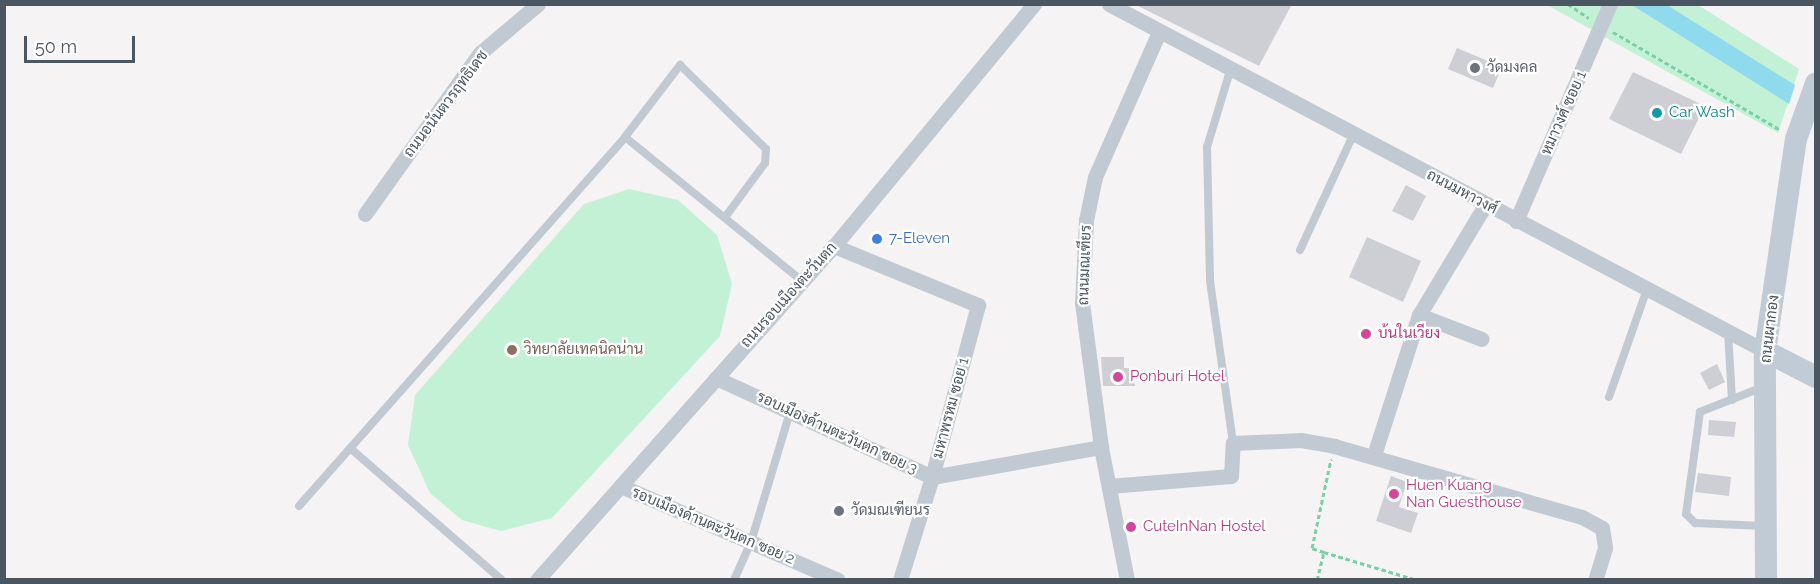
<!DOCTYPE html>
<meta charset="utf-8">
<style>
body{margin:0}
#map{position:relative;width:1820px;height:584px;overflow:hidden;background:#f5f3f3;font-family:Raleway,Sarabun,sans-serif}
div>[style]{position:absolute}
.green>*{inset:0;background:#c3f1d5}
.water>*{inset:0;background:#90daee}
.building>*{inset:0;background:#cdcfd5}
.path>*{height:3px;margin-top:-1.5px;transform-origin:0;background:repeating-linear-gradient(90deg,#7ad0a6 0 4.5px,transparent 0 7.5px)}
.lane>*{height:8px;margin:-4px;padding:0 4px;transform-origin:4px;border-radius:4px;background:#c1cad2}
.street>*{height:15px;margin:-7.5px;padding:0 7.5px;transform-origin:7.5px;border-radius:7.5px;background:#c1cad2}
.secondary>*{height:22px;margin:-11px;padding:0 11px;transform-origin:11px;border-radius:11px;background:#c1cbd6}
.dots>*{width:16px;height:16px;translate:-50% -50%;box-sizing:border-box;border:3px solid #fff;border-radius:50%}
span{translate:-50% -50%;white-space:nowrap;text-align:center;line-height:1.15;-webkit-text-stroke:4.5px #fff;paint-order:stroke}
.worship-label{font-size:15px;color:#5b616d}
.left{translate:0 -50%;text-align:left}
.street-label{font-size:15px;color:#4a5661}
.culture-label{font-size:15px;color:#0d838f}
.shop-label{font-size:15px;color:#366cbe}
.hotel-label{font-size:15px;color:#b23c85}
.education-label{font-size:15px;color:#785e54}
.frame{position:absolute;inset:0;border:6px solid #4a5661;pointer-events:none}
.scale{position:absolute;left:24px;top:36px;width:111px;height:27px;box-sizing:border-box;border:3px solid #4a5661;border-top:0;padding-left:8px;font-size:18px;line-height:21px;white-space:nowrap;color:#4a5661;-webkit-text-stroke:4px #fff;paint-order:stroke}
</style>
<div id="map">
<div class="green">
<div style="clip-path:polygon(1547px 5px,1698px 5px,1799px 69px,1778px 133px)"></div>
<div style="clip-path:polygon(629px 189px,678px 200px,717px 235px,732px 284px,720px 336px,552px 518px,501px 531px,462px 520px,430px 493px,408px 445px,415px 395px,584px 204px)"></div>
</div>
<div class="water">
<div style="clip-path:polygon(1632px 5px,1667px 5px,1795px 85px,1789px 104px)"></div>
</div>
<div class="building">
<div style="clip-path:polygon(1134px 4px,1292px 4px,1259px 66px)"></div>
<div style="clip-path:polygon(1457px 48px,1502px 67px,1493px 88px,1448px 69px)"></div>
<div style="clip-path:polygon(1633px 72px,1705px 106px,1681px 154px,1609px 119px)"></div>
<div style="clip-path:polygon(1406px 185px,1426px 196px,1413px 221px,1392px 211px)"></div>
<div style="clip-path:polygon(1367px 237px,1421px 261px,1403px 302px,1349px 277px)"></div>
<div style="clip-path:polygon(1101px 357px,1124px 357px,1124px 368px,1135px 368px,1135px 386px,1103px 386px)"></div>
<div style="clip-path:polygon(1717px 364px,1725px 382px,1709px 390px,1700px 373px)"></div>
<div style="clip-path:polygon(1709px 420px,1736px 422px,1734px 437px,1708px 435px)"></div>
<div style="clip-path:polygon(1698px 473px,1731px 477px,1729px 496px,1695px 492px)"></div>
<div style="clip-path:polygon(1391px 476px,1407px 482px,1399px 507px,1418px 513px,1411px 533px,1376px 521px)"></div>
</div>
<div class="path">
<div style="left:1568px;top:4px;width:25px;rotate:34deg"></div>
<div style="left:1613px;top:32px;width:194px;rotate:30.3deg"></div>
<div style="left:1324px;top:552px;width:97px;rotate:16.8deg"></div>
<div style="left:1317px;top:580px;width:29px;rotate:-76deg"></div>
<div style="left:1324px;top:552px;width:13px;rotate:-162deg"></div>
<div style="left:1312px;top:548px;width:91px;rotate:-77.9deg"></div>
</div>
<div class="lane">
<div style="left:1230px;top:71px;width:79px;rotate:106.8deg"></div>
<div style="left:1207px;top:147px;width:134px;rotate:88.7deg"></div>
<div style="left:1210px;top:281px;width:164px;rotate:81.9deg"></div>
<div style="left:625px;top:137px;width:228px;rotate:39.1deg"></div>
<div style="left:1300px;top:250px;width:129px;rotate:-65.2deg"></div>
<div style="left:1728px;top:332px;width:68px;rotate:86.6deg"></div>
<div style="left:1763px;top:387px;width:68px;rotate:158.4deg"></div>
<div style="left:1700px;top:412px;width:103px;rotate:97.8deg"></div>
<div style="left:1686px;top:514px;width:13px;rotate:45deg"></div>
<div style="left:1695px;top:523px;width:69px;rotate:2.5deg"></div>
<div style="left:1609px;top:397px;width:114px;rotate:-70.6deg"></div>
<div style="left:350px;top:448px;width:201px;rotate:41deg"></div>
<div style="left:299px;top:506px;width:492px;rotate:-48.5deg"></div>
<div style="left:625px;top:137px;width:91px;rotate:-52.6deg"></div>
<div style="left:680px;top:65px;width:120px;rotate:44.3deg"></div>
<div style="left:766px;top:149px;width:14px;rotate:94deg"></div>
<div style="left:765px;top:163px;width:66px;rotate:126.3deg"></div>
<div style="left:734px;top:580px;width:42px;rotate:-65.9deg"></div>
<div style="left:751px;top:542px;width:136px;rotate:-73.3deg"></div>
</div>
<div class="street">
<div style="left:1109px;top:4px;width:742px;rotate:27.88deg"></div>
<div style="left:365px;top:214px;width:198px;rotate:-54.5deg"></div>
<div style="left:480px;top:53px;width:76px;rotate:-40.2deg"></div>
<div style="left:1516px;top:221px;width:236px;rotate:-66.6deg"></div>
<div style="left:834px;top:246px;width:156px;rotate:22.3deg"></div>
<div style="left:978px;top:305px;width:178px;rotate:105deg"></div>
<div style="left:932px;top:477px;width:108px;rotate:107.3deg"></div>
<div style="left:1419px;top:315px;width:67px;rotate:20.9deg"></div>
<div style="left:716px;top:378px;width:238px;rotate:24.6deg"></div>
<div style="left:932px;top:477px;width:172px;rotate:-10.1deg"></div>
<div style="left:1374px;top:455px;width:147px;rotate:-72.2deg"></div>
<div style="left:1419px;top:315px;width:128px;rotate:-59deg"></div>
<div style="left:621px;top:486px;width:236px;rotate:23.4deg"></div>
<div style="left:1109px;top:486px;width:122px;rotate:-4.7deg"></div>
<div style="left:1231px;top:476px;width:33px;rotate:-87deg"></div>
<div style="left:1233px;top:443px;width:68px;rotate:-2.5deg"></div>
<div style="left:1301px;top:440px;width:34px;rotate:10deg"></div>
<div style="left:1334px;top:446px;width:258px;rotate:16deg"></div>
<div style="left:1582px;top:517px;width:23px;rotate:29deg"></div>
<div style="left:1602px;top:528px;width:20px;rotate:81deg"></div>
<div style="left:1605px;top:548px;width:34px;rotate:107deg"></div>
<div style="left:537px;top:580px;width:447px;rotate:-48.4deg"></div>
<div style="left:834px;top:246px;width:314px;rotate:-50.4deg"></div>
<div style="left:1127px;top:580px;width:136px;rotate:-101.1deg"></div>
<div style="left:1101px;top:447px;width:145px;rotate:-97.5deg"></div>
<div style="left:1082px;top:303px;width:83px;rotate:-87.2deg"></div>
<div style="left:1086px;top:220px;width:44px;rotate:-78.2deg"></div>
<div style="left:1095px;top:177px;width:158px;rotate:-66.2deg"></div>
</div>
<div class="secondary">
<div style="left:1765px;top:351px;width:57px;rotate:27deg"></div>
<div style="left:1766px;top:580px;width:229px;rotate:-90.3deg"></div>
<div style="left:1765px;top:351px;width:214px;rotate:-81.7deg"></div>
<div style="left:1796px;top:139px;width:59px;rotate:-70.3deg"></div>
</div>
<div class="dots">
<div style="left:1475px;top:68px;background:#6b7280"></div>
<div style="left:1657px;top:113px;background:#0f9aa8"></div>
<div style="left:877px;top:239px;background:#3f7fe0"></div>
<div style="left:1366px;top:334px;background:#d1479c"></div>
<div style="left:512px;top:350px;background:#8d6e63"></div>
<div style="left:1118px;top:377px;background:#d1479c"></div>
<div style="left:1394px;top:494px;background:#d1479c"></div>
<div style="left:839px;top:511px;background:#6b7280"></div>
<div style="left:1131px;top:527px;background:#d1479c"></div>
</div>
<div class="worship-label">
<span class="left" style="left:1487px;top:68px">วัดมงคล</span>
<span class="left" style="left:851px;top:511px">วัดมณเฑียนร</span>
</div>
<div class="street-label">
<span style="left:446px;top:104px;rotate:-53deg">ถนนอนันตวรฤทธิเดช</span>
<span style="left:1564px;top:113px;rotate:-66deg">หมาวงศ์ ซอย 1</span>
<span style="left:1462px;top:192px;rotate:28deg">ถนนมหาวงศ์</span>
<span style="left:1085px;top:265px;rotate:-88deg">ถนนมณเฑียร</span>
<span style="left:789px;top:295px;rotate:-48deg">ถนนรอบเมืองตะวันตก</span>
<span style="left:1770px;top:329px;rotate:-83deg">ถนนผากอง</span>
<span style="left:951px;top:408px;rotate:-75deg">มหาพรหม ซอย 1</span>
<span style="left:837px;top:433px;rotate:25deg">รอบเมืองด้านตะวันตก ซอย 3</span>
<span style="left:713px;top:526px;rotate:23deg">รอบเมืองด้านตะวันตก ซอย 2</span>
</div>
<div class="culture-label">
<span class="left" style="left:1669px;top:113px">Car Wash</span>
</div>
<div class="shop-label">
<span class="left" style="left:889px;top:239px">7-Eleven</span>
</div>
<div class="hotel-label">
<span class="left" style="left:1378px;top:334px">บ้นในเวียง</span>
<span class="left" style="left:1130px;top:377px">Ponburi Hotel</span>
<span class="left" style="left:1406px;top:494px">Huen Kuang<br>Nan Guesthouse</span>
<span class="left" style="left:1143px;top:527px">CuteInNan Hostel</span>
</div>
<div class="education-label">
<span class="left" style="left:524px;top:350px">วิทยาลัยเทคนิคน่าน</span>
</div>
<div class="frame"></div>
<div class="scale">50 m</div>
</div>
